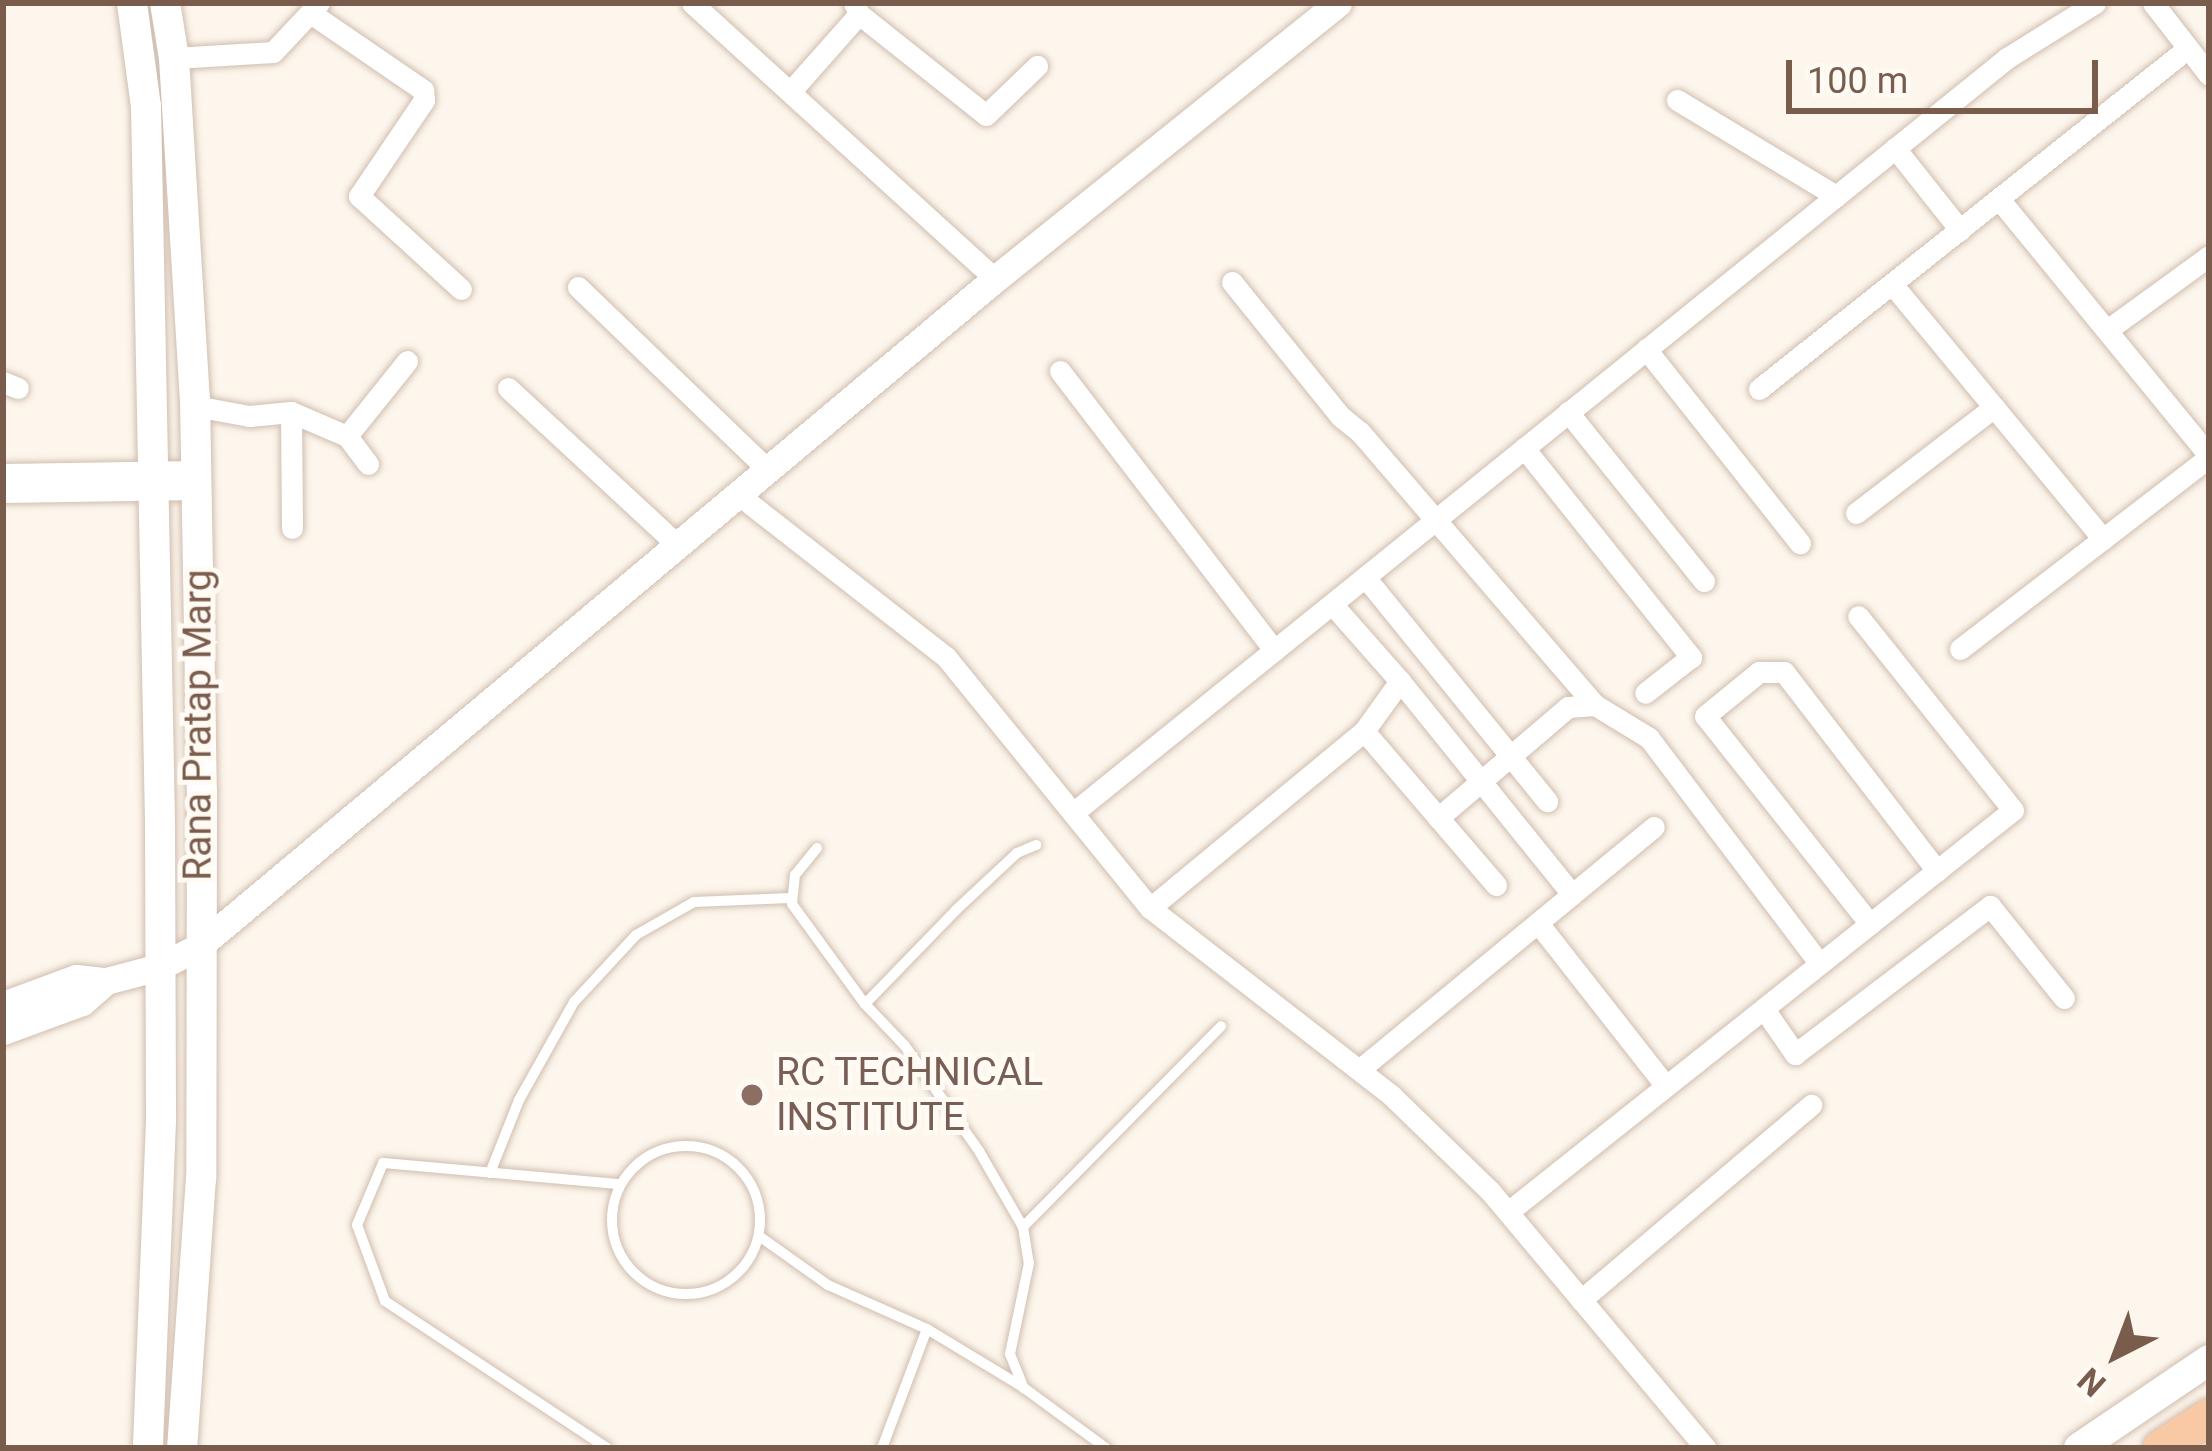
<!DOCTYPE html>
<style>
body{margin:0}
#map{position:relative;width:2212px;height:1451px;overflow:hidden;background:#fdf6ec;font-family:Roboto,sans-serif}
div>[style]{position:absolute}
.roads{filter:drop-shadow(0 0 3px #d1beb0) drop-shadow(0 0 3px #d1beb0)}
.service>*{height:10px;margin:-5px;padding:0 5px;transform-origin:5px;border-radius:5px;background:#fff}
.service>.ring{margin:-5px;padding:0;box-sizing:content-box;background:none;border:10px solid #fff;border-radius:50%}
.minor>*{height:21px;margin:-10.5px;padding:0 10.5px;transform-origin:10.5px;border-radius:10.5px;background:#fff}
.tertiary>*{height:27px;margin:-13.5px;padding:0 13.5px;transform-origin:13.5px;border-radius:13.5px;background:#fff}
.secondary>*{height:30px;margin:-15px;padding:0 15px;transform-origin:15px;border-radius:15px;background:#fff}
.trunk>*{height:36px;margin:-18px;padding:0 18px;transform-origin:18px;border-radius:18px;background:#f9c8a4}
.dots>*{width:33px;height:33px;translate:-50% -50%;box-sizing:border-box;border:6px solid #fffaf3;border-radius:50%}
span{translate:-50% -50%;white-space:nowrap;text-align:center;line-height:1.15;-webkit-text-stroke:10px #fffaf3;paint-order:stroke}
.street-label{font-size:39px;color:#7a5c4d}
.education-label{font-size:39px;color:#785e54}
.left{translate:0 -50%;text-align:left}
.frame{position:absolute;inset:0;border:6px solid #7a5c4d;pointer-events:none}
.north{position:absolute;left:2056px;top:1295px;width:120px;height:120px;-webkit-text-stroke:9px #fffaf3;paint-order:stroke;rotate:222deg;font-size:33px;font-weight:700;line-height:48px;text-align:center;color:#7a5c4d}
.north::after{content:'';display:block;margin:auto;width:42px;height:54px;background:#7a5c4d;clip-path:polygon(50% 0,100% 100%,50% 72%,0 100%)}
.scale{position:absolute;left:1786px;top:60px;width:312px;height:54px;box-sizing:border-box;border:6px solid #7a5c4d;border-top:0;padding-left:15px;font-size:36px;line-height:42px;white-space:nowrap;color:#7a5c4d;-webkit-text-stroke:9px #fffaf3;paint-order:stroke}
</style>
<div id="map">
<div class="roads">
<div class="service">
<div style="left:817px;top:848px;width:35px;rotate:129deg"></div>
<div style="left:795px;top:875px;width:29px;rotate:96deg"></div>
<div style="left:792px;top:904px;width:124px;rotate:53.9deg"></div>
<div style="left:865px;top:1004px;width:58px;rotate:46.4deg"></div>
<div style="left:905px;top:1046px;width:128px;rotate:54.8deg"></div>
<div style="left:979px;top:1151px;width:88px;rotate:59.9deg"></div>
<div style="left:1023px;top:1227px;width:36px;rotate:81deg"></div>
<div style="left:1029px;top:1263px;width:93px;rotate:101.8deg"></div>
<div style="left:1010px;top:1354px;width:37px;rotate:68deg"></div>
<div style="left:1024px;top:1388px;width:102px;rotate:36.2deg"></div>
<div style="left:865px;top:1004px;width:131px;rotate:-45.9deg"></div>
<div style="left:956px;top:910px;width:83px;rotate:-43.1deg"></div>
<div style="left:1017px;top:853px;width:21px;rotate:-23deg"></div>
<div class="ring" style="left:612px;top:1146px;width:138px;height:138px"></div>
<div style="left:490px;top:1173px;width:79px;rotate:-68.3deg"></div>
<div style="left:519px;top:1100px;width:112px;rotate:-60.7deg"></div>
<div style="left:574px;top:1002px;width:91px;rotate:-47.2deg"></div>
<div style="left:636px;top:935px;width:67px;rotate:-29.6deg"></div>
<div style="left:694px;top:902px;width:96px;rotate:-2.4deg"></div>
<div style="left:1023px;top:1227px;width:282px;rotate:-45.4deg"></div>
<div style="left:759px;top:1236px;width:85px;rotate:35.4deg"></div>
<div style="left:828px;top:1285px;width:108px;rotate:24deg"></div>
<div style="left:927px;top:1329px;width:110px;rotate:31.2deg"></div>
<div style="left:607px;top:1448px;width:266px;rotate:-146.5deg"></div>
<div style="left:385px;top:1301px;width:81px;rotate:-110.2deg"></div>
<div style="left:357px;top:1225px;width:67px;rotate:-67.2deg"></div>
<div style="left:383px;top:1163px;width:236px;rotate:5.1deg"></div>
<div style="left:882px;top:1448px;width:127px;rotate:-69.3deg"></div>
</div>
<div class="minor">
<div style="left:692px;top:3px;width:410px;rotate:42.3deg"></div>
<div style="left:854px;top:3px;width:12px;rotate:66deg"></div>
<div style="left:859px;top:14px;width:162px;rotate:38.5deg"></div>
<div style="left:986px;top:115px;width:71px;rotate:-43.9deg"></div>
<div style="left:2153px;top:3px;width:91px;rotate:52.1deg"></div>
<div style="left:312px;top:14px;width:135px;rotate:34.4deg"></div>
<div style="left:423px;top:90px;width:10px;rotate:84deg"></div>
<div style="left:424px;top:100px;width:116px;rotate:124.1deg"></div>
<div style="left:359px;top:196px;width:138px;rotate:42.4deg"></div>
<div style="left:174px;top:58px;width:99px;rotate:-3.5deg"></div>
<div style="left:273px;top:52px;width:67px;rotate:-46.8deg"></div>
<div style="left:790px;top:92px;width:104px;rotate:-48.5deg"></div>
<div style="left:1677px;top:100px;width:186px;rotate:31.1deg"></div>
<div style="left:1895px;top:148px;width:105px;rotate:51.6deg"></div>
<div style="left:1999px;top:199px;width:332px;rotate:50.7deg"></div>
<div style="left:1232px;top:282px;width:172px;rotate:51.1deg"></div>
<div style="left:1340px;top:416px;width:26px;rotate:39deg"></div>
<div style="left:1360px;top:432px;width:360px;rotate:49.3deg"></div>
<div style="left:1892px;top:284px;width:331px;rotate:50.4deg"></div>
<div style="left:578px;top:287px;width:265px;rotate:43.9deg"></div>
<div style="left:2110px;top:328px;width:122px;rotate:-36deg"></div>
<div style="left:1646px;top:349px;width:248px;rotate:51.6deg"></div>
<div style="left:1060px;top:371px;width:352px;rotate:52.5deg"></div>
<div style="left:3px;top:382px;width:16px;rotate:22deg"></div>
<div style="left:508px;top:388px;width:234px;rotate:42.8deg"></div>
<div style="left:1759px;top:389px;width:548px;rotate:-38.48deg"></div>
<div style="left:195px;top:406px;width:55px;rotate:10.5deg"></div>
<div style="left:249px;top:416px;width:42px;rotate:-5.4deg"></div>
<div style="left:291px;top:412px;width:61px;rotate:23.2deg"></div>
<div style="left:347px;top:436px;width:35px;rotate:53deg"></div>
<div style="left:291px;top:412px;width:116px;rotate:89.5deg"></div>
<div style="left:1568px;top:412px;width:217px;rotate:51.2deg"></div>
<div style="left:347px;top:436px;width:96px;rotate:-51.3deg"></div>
<div style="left:1524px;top:448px;width:268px;rotate:51.4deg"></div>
<div style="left:1691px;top:657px;width:58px;rotate:142deg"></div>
<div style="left:3px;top:474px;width:193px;rotate:-0.9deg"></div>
<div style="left:3px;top:492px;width:194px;rotate:-0.9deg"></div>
<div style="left:740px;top:496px;width:261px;rotate:38deg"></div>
<div style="left:946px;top:657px;width:323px;rotate:50.9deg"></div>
<div style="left:1150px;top:908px;width:306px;rotate:37.8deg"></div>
<div style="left:1392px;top:1096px;width:136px;rotate:44.1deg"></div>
<div style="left:1490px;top:1191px;width:336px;rotate:50deg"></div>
<div style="left:1856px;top:513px;width:174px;rotate:-37.5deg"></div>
<div style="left:1365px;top:577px;width:289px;rotate:50.9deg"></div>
<div style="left:1332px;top:604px;width:103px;rotate:48.6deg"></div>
<div style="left:1400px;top:681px;width:62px;rotate:125.8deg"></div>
<div style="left:1960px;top:649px;width:314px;rotate:-37.6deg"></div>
<div style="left:1400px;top:681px;width:274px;rotate:51.1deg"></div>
<div style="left:1073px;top:813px;width:1201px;rotate:-38.95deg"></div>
<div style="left:2007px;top:58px;width:104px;rotate:-32deg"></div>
<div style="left:1438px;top:818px;width:171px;rotate:-40.5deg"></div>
<div style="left:1568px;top:707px;width:27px;rotate:-4deg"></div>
<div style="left:1595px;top:705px;width:63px;rotate:31.4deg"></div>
<div style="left:1649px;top:738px;width:283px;rotate:52.9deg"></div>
<div style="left:1150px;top:908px;width:278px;rotate:-39.6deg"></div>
<div style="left:1364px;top:731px;width:203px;rotate:49.4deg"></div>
<div style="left:1538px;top:923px;width:207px;rotate:51.9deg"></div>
<div style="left:1870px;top:924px;width:265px;rotate:-128.4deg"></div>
<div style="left:1705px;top:716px;width:70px;rotate:-39.2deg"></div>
<div style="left:1759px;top:672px;width:25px"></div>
<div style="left:1784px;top:672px;width:251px;rotate:52.4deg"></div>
<div style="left:1764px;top:1009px;width:55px;rotate:55.4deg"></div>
<div style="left:1795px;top:1054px;width:245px;rotate:-37.2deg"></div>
<div style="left:1990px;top:906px;width:118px;rotate:51.2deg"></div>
<div style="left:1359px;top:1070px;width:382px;rotate:-39.5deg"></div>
<div style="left:1508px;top:1212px;width:645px;rotate:-38.52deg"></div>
<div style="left:2013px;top:810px;width:248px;rotate:-128.6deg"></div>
<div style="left:1581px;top:1300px;width:302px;rotate:-40.3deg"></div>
</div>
<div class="tertiary">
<div style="left:3px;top:1005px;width:78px;rotate:-20.3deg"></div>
<div style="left:76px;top:978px;width:30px;rotate:6deg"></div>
<div style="left:106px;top:981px;width:55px;rotate:-14.8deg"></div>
<div style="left:159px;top:967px;width:44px;rotate:-27.1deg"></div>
<div style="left:198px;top:947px;width:1040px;rotate:-39.97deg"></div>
<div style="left:995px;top:279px;width:440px;rotate:-38.8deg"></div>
<div style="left:3px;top:1031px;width:84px;rotate:-20.2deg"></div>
<div style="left:82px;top:1002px;width:32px;rotate:-41deg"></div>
</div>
<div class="secondary">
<div style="left:132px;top:3px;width:104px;rotate:82.3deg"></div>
<div style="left:146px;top:106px;width:718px;rotate:88.88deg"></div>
<div style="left:160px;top:824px;width:297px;rotate:89.8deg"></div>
<div style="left:161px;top:1121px;width:327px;rotate:92.3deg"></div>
<div style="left:165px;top:3px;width:56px;rotate:80.7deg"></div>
<div style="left:174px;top:58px;width:342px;rotate:86.5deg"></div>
<div style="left:195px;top:399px;width:392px;rotate:89deg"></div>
<div style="left:202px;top:791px;width:387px;rotate:90.1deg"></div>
<div style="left:201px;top:1178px;width:271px;rotate:94deg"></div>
<div style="left:2079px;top:1448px;width:157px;rotate:-34.1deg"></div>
</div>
<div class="trunk">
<div style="left:2161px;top:1448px;width:57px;rotate:-32.9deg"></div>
</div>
</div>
<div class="dots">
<div style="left:752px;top:1095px;background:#8d6e63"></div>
</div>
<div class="street-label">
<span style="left:198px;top:725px;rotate:-90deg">Rana Pratap Marg</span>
</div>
<div class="education-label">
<span class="left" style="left:776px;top:1095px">RC TECHNICAL<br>INSTITUTE</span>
</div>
<div class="frame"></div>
<div class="north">N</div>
<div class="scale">100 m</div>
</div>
